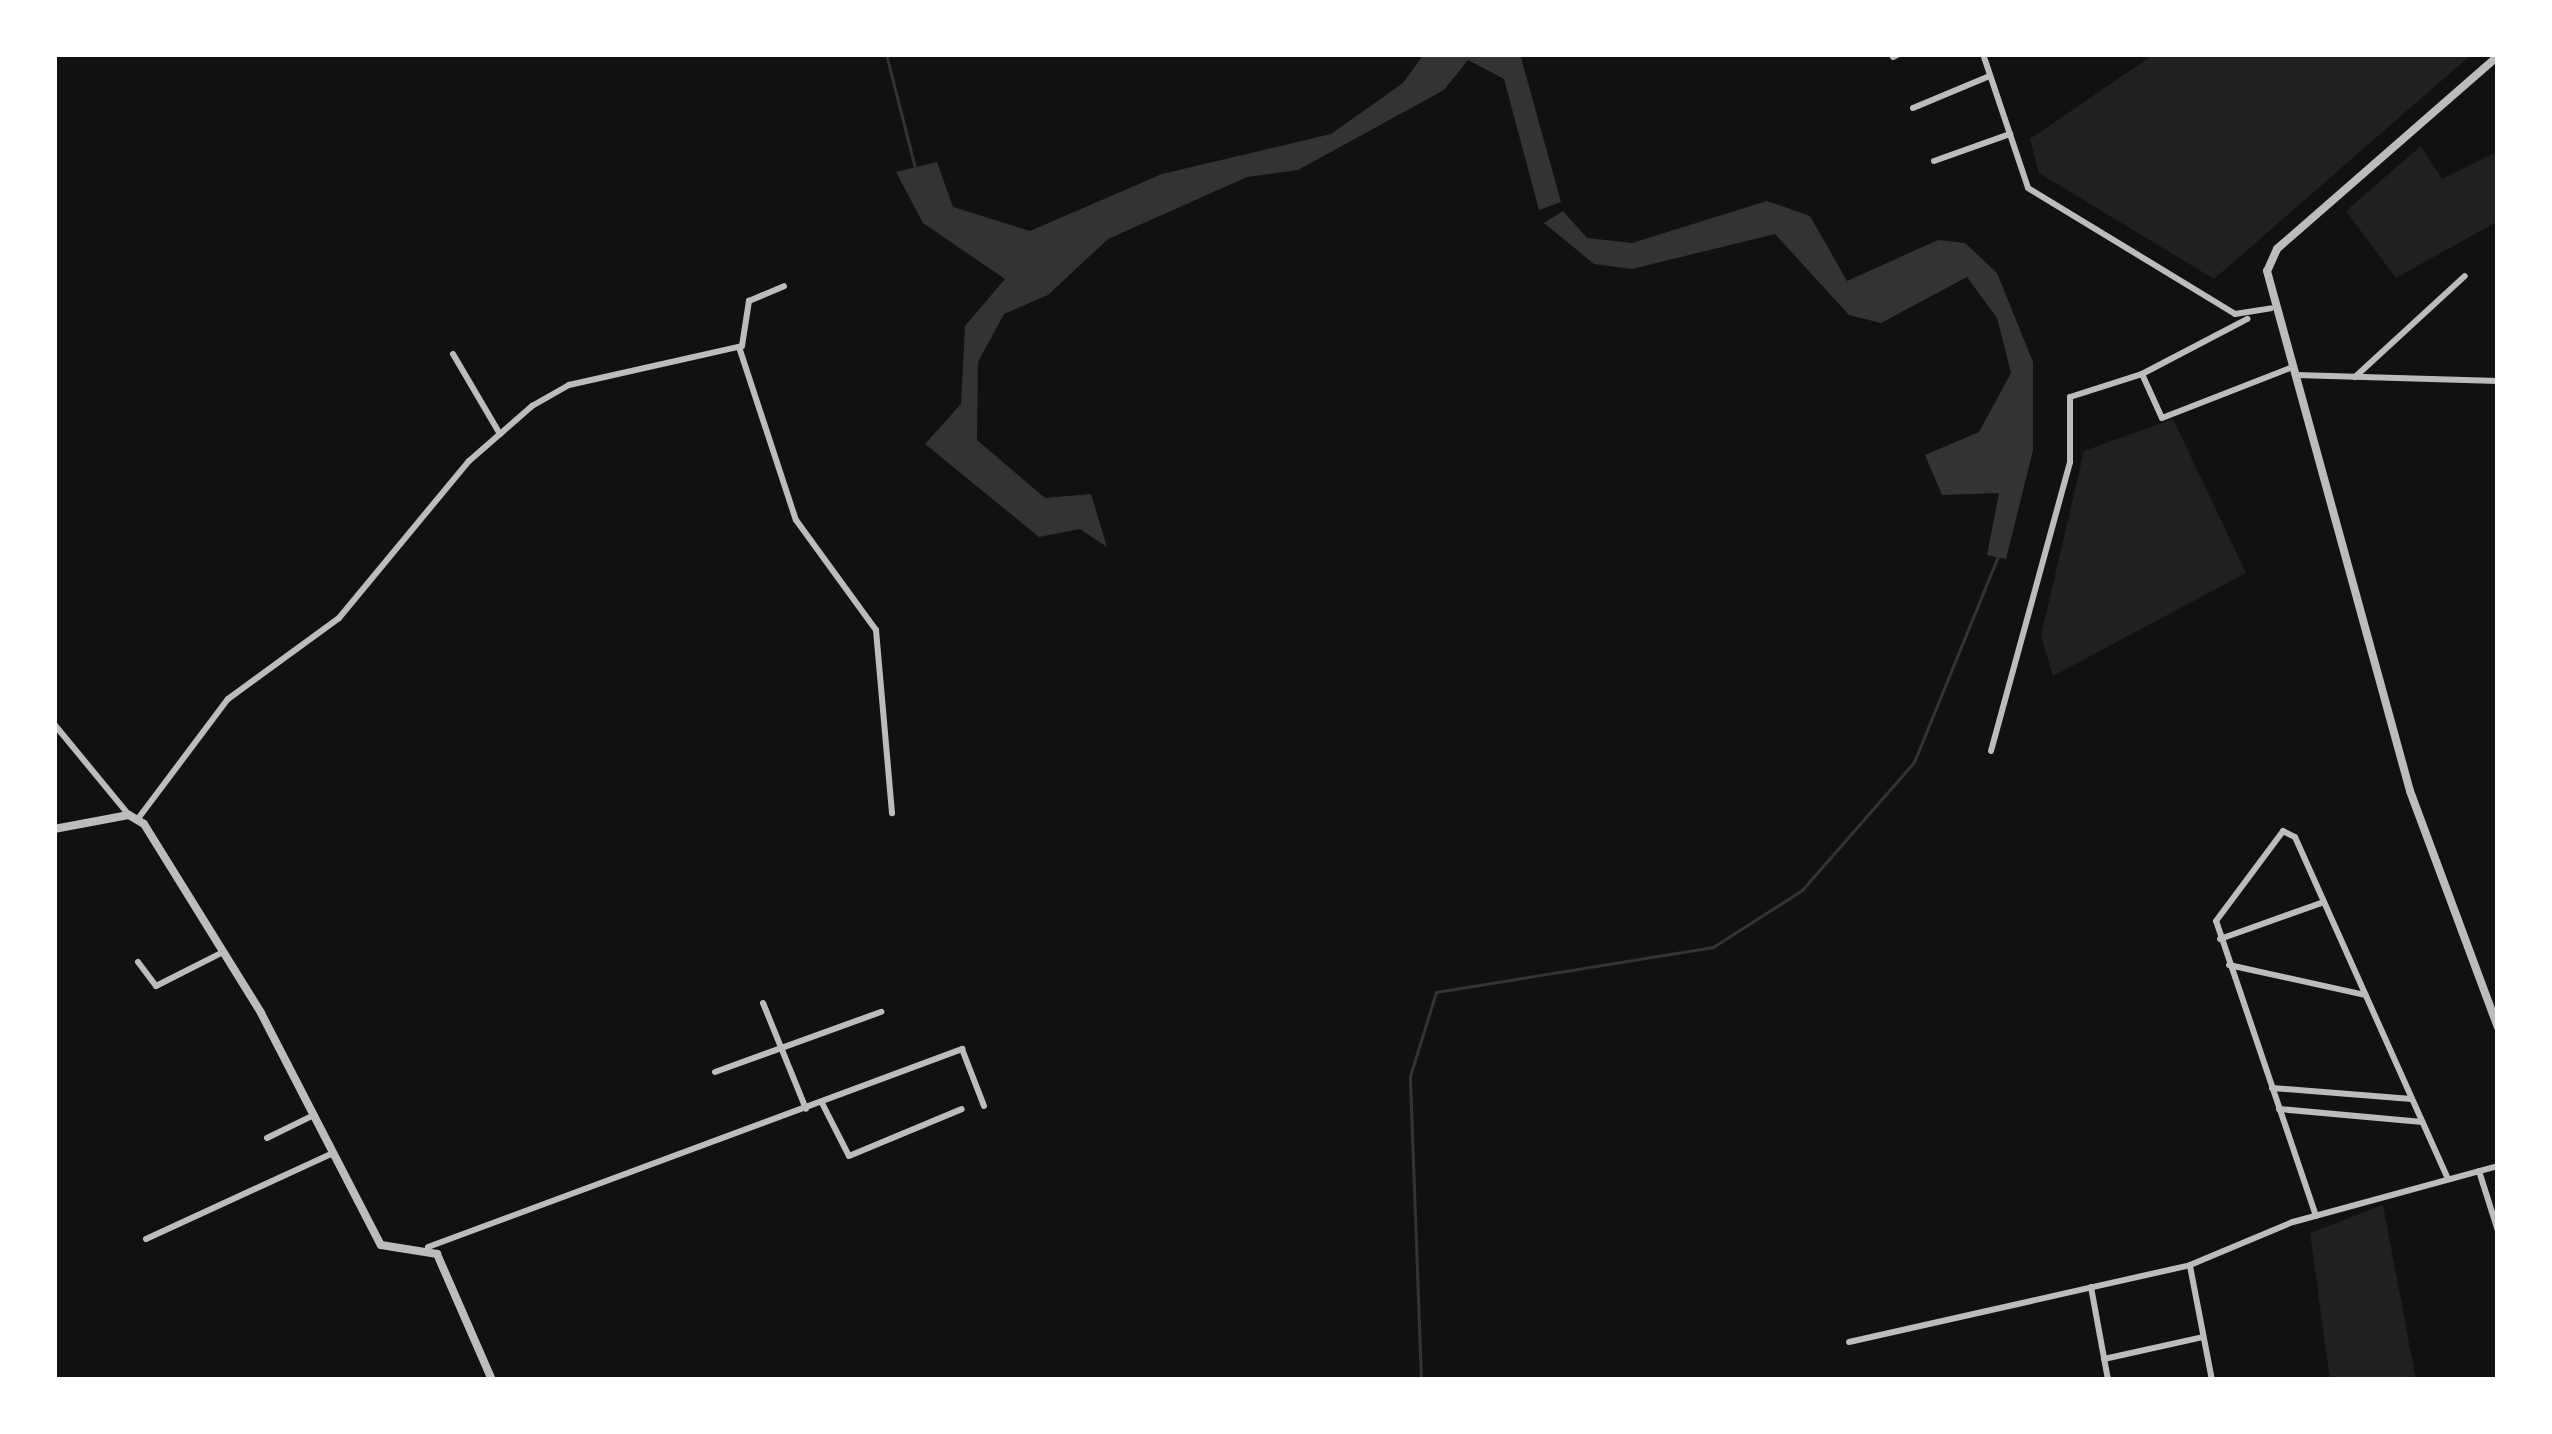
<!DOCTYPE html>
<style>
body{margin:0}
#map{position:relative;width:2552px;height:1434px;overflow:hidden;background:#111;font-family:"Crimson Pro",serif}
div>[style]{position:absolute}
.green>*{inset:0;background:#202020}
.water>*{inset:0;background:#333}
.stream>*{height:3px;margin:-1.5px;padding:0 1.5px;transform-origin:1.5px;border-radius:1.5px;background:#333}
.minor>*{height:6px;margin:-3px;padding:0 3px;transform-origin:3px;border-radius:3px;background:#bcbcbc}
.tertiary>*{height:8px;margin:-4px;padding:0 4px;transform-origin:4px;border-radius:4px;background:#bcbcbc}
span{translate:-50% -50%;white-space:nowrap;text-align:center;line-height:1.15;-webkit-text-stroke:10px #fff;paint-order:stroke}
.frame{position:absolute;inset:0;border:57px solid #fff;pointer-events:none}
</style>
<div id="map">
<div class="green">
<div style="clip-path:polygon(2154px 54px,2472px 54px,2214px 279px,2039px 173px,2030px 139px)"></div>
<div style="clip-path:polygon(2421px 146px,2442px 179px,2498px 151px,2498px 221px,2396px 278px,2346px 211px)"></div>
<div style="clip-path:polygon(2173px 419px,2246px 573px,2053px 676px,2041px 636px,2084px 451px)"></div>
<div style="clip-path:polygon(2383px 1205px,2416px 1380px,2330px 1380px,2310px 1233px)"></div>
</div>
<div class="water">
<div style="clip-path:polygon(1424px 54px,1520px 54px,1561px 202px,1539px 210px,1504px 79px,1468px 60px,1444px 90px,1298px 170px,1247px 177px,1108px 239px,1048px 295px,1004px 314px,978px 362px,977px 440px,1045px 498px,1091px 494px,1107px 547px,1080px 529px,1039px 537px,925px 444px,961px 404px,965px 326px,1005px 279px,923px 223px,896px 172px,937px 162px,953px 207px,1030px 231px,1162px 174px,1331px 134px,1403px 83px)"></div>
<div style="clip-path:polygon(1767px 201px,1810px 216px,1847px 281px,1938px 240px,1965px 243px,1997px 273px,2033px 362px,2033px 450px,2006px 559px,1987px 555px,1999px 493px,1942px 495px,1925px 455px,1979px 432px,2011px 373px,1997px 318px,1967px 277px,1881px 323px,1849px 315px,1775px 234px,1632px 269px,1594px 264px,1544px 223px,1563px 211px,1587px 238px,1632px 243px)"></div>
</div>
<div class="stream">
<div style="left:886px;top:54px;width:118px;rotate:75.7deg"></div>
<div style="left:1421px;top:1380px;width:304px;rotate:-92.1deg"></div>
<div style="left:1410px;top:1076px;width:88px;rotate:-72.8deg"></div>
<div style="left:1436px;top:992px;width:281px;rotate:-9.2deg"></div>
<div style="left:1713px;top:947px;width:106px;rotate:-32.6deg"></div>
<div style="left:1802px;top:890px;width:170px;rotate:-48.8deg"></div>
<div style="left:1914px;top:762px;width:225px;rotate:-67.8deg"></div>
</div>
<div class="minor">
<div style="left:1983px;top:54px;width:141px;rotate:71.4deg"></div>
<div style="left:2028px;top:188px;width:242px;rotate:31.3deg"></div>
<div style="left:2235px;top:314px;width:36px;rotate:-9deg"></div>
<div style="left:1893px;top:57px;width:7px;rotate:-27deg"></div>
<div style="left:1913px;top:108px;width:83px;rotate:-22.6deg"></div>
<div style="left:1934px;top:161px;width:81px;rotate:-19.6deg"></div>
<div style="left:739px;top:347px;width:182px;rotate:71.8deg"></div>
<div style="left:796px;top:520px;width:136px;rotate:54deg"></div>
<div style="left:876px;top:630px;width:184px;rotate:85deg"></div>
<div style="left:453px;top:354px;width:93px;rotate:59.6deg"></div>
<div style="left:2142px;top:374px;width:48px;rotate:65.6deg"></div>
<div style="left:2162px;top:418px;width:141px;rotate:-21.3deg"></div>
<div style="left:2296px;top:375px;width:202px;rotate:1.7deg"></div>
<div style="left:2355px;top:377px;width:149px;rotate:-42.6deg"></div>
<div style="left:54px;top:724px;width:118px;rotate:50.5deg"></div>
<div style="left:1991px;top:751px;width:300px;rotate:-74.7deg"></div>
<div style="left:2070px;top:462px;width:65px;rotate:-90deg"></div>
<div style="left:2070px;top:397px;width:76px;rotate:-17.7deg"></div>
<div style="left:2142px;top:374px;width:119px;rotate:-27.6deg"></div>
<div style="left:137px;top:820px;width:151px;rotate:-53.1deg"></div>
<div style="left:228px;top:699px;width:137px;rotate:-36.1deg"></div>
<div style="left:339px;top:618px;width:204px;rotate:-50.4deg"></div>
<div style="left:469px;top:461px;width:84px;rotate:-41.1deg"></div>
<div style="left:532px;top:406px;width:43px;rotate:-29.6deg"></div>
<div style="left:569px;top:385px;width:177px;rotate:-12.7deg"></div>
<div style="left:742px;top:346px;width:46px;rotate:-81.2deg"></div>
<div style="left:749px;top:301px;width:38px;rotate:-23deg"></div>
<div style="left:2220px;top:939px;width:110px;rotate:-19.6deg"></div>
<div style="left:138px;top:962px;width:30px;rotate:53deg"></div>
<div style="left:156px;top:986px;width:75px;rotate:-26.9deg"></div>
<div style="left:2229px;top:965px;width:140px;rotate:12.4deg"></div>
<div style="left:763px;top:1003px;width:114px;rotate:67.9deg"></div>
<div style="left:715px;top:1072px;width:177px;rotate:-19.9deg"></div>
<div style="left:2272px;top:1088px;width:140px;rotate:4.5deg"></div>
<div style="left:822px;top:1103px;width:59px;rotate:63deg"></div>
<div style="left:849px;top:1156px;width:122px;rotate:-22.6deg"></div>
<div style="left:2279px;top:1109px;width:144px;rotate:5.2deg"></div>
<div style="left:267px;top:1138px;width:52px;rotate:-26.1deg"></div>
<div style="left:54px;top:1169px;width:24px;rotate:90deg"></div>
<div style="left:2479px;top:1171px;width:63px;rotate:72.4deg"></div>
<div style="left:2316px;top:1216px;width:311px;rotate:-108.7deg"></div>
<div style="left:2216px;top:921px;width:112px;rotate:-53.3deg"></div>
<div style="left:2283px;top:831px;width:13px;rotate:27deg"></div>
<div style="left:2295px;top:837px;width:375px;rotate:65.9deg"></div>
<div style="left:146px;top:1239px;width:206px;rotate:-24.7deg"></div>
<div style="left:428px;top:1247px;width:570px;rotate:-20.34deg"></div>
<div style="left:962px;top:1049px;width:61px;rotate:68.9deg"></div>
<div style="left:2190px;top:1266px;width:116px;rotate:79.1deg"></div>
<div style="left:2091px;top:1287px;width:95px;rotate:79.6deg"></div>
<div style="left:1849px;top:1342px;width:350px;rotate:-12.7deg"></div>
<div style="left:2190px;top:1265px;width:112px;rotate:-22.7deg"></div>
<div style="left:2293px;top:1222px;width:213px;rotate:-15.3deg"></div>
<div style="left:2104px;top:1359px;width:101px;rotate:-12.5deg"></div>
</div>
<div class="tertiary">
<div style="left:2498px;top:56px;width:293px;rotate:138.9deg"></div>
<div style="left:2277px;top:249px;width:24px;rotate:114deg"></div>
<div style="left:2267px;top:271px;width:539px;rotate:74.62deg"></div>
<div style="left:2410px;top:791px;width:252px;rotate:69.6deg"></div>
<div style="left:54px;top:829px;width:76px;rotate:-10.6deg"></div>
<div style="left:129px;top:815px;width:17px;rotate:31deg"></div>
<div style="left:144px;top:824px;width:222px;rotate:58.2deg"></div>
<div style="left:261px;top:1013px;width:261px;rotate:62.7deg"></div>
<div style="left:381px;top:1245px;width:57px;rotate:9.1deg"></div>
<div style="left:437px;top:1254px;width:137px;rotate:66.4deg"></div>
</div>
<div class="frame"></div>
</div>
